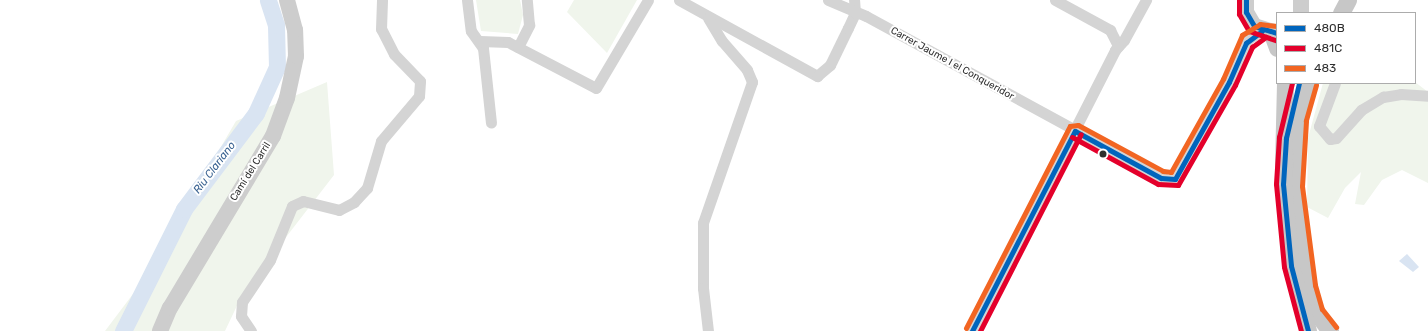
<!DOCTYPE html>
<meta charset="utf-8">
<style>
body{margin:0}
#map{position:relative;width:1428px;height:331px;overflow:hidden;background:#fff;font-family:Rubik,sans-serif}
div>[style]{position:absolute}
.green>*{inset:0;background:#f0f5ec}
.water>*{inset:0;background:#d9e4f2}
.river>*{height:17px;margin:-8.5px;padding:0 8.5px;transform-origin:8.5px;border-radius:8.5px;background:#d9e4f2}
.street>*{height:11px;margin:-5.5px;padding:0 5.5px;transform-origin:5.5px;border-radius:5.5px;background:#d4d4d4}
.secondary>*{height:16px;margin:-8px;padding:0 8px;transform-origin:8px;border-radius:8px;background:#cdcdcd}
.primary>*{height:17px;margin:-8.5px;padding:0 8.5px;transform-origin:8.5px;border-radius:8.5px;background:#c7c7c7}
.bus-1>*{height:5px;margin:-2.5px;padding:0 2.5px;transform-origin:2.5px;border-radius:2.5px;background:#0065bd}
.bus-2>*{height:5px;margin:-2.5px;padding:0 2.5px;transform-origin:2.5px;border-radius:2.5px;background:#e4002b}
.bus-3>*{height:5px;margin:-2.5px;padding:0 2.5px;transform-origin:2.5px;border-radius:2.5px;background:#f26522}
.dots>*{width:11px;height:11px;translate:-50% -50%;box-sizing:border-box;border:2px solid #fff;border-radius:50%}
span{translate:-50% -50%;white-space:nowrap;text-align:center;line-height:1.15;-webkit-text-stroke:4px #fff;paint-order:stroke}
.street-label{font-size:10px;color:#2f2f2f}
.water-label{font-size:11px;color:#3c6493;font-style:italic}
.legend{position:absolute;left:1276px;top:12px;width:140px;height:72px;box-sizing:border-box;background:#fff;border:1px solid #acacac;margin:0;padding:5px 7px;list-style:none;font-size:12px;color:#2f2f2f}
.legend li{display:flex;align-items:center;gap:8px;height:20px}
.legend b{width:20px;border:1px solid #acacac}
</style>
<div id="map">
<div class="green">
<div style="clip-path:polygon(476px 0,520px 0,523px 15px,518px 34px,481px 31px)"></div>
<div style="clip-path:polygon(574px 0,637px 0,607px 53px,567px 12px)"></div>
<div style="clip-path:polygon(327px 82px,334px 175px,243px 293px,225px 331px,105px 331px,142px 282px,236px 121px)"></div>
<div style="clip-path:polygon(1415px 82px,1428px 92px,1428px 183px,1402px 170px,1382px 180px,1364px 205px,1355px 204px,1361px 172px,1345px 188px,1328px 218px,1307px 207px,1308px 138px,1323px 83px)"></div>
</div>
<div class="water">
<div style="clip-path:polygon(1407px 254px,1419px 267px,1413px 272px,1399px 261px)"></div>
</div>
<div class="river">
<div style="left:123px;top:331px;width:136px;rotate:-63.4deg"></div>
<div style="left:184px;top:209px;width:120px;rotate:-53.1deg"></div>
<div style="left:256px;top:113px;width:51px;rotate:-65.5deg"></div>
<div style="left:277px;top:67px;width:42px;rotate:-91.4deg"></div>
<div style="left:276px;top:25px;width:26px;rotate:-108deg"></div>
</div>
<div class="street">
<div style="left:467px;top:0;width:31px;rotate:83deg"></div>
<div style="left:471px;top:31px;width:21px;rotate:55deg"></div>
<div style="left:483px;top:48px;width:75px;rotate:83.9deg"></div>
<div style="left:679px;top:0;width:158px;rotate:28.8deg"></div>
<div style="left:817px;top:76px;width:17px;rotate:-40deg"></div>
<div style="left:830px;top:65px;width:41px;rotate:-64.1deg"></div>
<div style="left:848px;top:28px;width:17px;rotate:-65deg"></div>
<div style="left:855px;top:13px;width:13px;rotate:-94deg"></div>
<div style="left:828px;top:0;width:41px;rotate:22.8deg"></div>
<div style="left:866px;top:16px;width:345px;rotate:28.6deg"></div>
<div style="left:1169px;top:181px;width:14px;rotate:-39deg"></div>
<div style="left:1180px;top:172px;width:102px;rotate:-61.4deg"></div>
<div style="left:1229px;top:82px;width:47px;rotate:-66.2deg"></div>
<div style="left:1248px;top:39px;width:16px;rotate:-30deg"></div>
<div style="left:1055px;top:0;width:63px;rotate:28.6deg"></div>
<div style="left:1110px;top:30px;width:18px;rotate:63deg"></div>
<div style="left:708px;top:18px;width:27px;rotate:59deg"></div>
<div style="left:722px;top:41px;width:38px;rotate:49deg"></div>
<div style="left:747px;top:70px;width:13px;rotate:67deg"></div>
<div style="left:752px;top:82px;width:149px;rotate:109.2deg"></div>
<div style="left:703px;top:223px;width:65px;rotate:90deg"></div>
<div style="left:703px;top:288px;width:43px;rotate:83.4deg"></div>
<div style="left:480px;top:41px;width:28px;rotate:2deg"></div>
<div style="left:508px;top:42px;width:99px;rotate:27.6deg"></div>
<div style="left:596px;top:88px;width:102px;rotate:-59.4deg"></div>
<div style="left:518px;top:47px;width:25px;rotate:-63deg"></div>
<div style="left:529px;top:25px;width:25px;rotate:-95deg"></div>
<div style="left:1335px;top:83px;width:46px;rotate:110.4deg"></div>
<div style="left:1319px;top:126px;width:17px;rotate:50deg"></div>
<div style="left:1330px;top:139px;width:6px;rotate:-9deg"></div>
<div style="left:1336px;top:138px;width:38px;rotate:-48deg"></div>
<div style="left:1361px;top:110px;width:26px;rotate:-31deg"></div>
<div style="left:1383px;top:97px;width:18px;rotate:-9deg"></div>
<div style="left:1401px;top:94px;width:27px;rotate:4deg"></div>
<div style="left:251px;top:331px;width:18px;rotate:-124deg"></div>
<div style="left:241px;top:316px;width:14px;rotate:-86deg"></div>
<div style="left:242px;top:302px;width:50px;rotate:-56.3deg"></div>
<div style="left:270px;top:260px;width:58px;rotate:-67.8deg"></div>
<div style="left:292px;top:206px;width:12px;rotate:-24deg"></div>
<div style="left:303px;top:201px;width:37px;rotate:14deg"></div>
<div style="left:339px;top:210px;width:17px;rotate:-28deg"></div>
<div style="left:354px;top:202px;width:19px;rotate:-47deg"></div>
<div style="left:367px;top:188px;width:49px;rotate:-73.4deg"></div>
<div style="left:381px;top:141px;width:59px;rotate:-49.8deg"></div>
<div style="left:419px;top:96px;width:15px;rotate:-86deg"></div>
<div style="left:420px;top:81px;width:37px;rotate:-134deg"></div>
<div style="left:394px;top:54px;width:28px;rotate:-117deg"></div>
<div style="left:381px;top:29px;width:29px;rotate:-88deg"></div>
<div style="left:972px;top:331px;width:315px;rotate:-63deg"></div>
<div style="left:1115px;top:50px;width:13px;rotate:-48deg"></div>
<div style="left:1124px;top:40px;width:46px;rotate:-61.2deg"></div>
</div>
<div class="secondary">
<div style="left:1246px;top:0;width:12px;rotate:90deg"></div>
<div style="left:1246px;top:12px;width:16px;rotate:60deg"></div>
<div style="left:1254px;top:26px;width:24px;rotate:17deg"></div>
<div style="left:1301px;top:13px;width:13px;rotate:-90deg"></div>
<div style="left:160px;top:331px;width:25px;rotate:-67deg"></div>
<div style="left:170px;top:308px;width:200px;rotate:-59.1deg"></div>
<div style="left:273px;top:136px;width:40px;rotate:-69.8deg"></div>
<div style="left:287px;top:98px;width:43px;rotate:-77.9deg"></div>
<div style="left:296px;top:56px;width:26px;rotate:-92deg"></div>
<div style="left:295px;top:30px;width:31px;rotate:-105deg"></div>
</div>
<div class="primary">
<div style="left:1341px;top:13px;width:15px;rotate:-62deg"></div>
<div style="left:1272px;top:34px;width:15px;rotate:70deg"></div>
<div style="left:1309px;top:83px;width:38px;rotate:105deg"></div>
<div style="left:1299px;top:120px;width:66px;rotate:93.5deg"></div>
<div style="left:1295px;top:186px;width:101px;rotate:82.6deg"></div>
<div style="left:1308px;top:286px;width:27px;rotate:73deg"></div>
<div style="left:1316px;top:312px;width:24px;rotate:54deg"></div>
<div style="left:1285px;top:154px;width:30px;rotate:94deg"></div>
<div style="left:1283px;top:184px;width:82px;rotate:84.4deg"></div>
<div style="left:1291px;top:266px;width:67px;rotate:75.3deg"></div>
<div style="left:1283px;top:165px;width:82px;rotate:-88.6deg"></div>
</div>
<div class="bus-1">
<div style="left:1246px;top:0;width:12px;rotate:90deg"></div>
<div style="left:1246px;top:12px;width:16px;rotate:60deg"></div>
<div style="left:1254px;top:26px;width:24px;rotate:17deg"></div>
<div style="left:1299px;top:83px;width:57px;rotate:103.3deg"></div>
<div style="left:1286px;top:138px;width:46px;rotate:93.7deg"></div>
<div style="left:1283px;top:184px;width:82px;rotate:84.4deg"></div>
<div style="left:1291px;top:266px;width:67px;rotate:75.3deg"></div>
<div style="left:1075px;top:131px;width:98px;rotate:28.7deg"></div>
<div style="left:1161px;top:178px;width:14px;rotate:4deg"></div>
<div style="left:1175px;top:179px;width:111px;rotate:-60.9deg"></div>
<div style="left:1229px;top:82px;width:43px;rotate:-66.4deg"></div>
<div style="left:1246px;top:43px;width:20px;rotate:-37deg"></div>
<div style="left:972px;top:331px;width:225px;rotate:-62.8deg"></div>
</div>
<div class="bus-2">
<div style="left:1239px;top:0;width:14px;rotate:90deg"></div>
<div style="left:1239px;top:14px;width:20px;rotate:60deg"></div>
<div style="left:1249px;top:31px;width:28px;rotate:19deg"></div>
<div style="left:1292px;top:83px;width:56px;rotate:103.5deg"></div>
<div style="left:1279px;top:137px;width:47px;rotate:93.7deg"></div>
<div style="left:1276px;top:184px;width:83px;rotate:84.5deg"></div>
<div style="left:1284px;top:267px;width:66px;rotate:75.1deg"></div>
<div style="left:1072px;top:137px;width:98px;rotate:28.7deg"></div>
<div style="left:1158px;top:184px;width:20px;rotate:3deg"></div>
<div style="left:1178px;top:185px;width:115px;rotate:-60.3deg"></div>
<div style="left:1235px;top:85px;width:42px;rotate:-65.9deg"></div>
<div style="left:1252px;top:47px;width:17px;rotate:-36deg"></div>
<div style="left:980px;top:331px;width:221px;rotate:-62.9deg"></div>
</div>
<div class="bus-3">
<div style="left:1316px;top:85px;width:37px;rotate:106deg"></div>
<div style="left:1306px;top:121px;width:65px;rotate:93.5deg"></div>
<div style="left:1302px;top:186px;width:100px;rotate:82.5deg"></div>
<div style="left:1315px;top:285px;width:25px;rotate:74deg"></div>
<div style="left:1322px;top:309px;width:23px;rotate:52deg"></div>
<div style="left:966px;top:328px;width:227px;rotate:-62.8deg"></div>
<div style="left:1070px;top:126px;width:8px;rotate:-7deg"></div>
<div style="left:1078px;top:125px;width:97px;rotate:28.4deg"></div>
<div style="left:1163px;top:171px;width:8px;rotate:7deg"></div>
<div style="left:1171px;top:172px;width:107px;rotate:-60.8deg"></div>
<div style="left:1223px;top:79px;width:48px;rotate:-66.6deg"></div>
<div style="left:1242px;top:35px;width:21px;rotate:-31deg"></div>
<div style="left:1260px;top:24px;width:17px;rotate:7deg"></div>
</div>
<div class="dots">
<div style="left:1103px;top:154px;background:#2f2f2f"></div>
</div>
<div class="street-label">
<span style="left:952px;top:64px;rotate:29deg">Carrer Jaume I el Conqueridor</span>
<span style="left:251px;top:172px;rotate:-58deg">Camí del Carril</span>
</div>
<div class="water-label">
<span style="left:215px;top:168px;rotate:-53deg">Riu Clariano</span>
</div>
<ul class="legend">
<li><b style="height:5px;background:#0065bd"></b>480B</li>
<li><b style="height:5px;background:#e4002b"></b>481C</li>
<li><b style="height:5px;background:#f26522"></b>483</li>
</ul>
</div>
